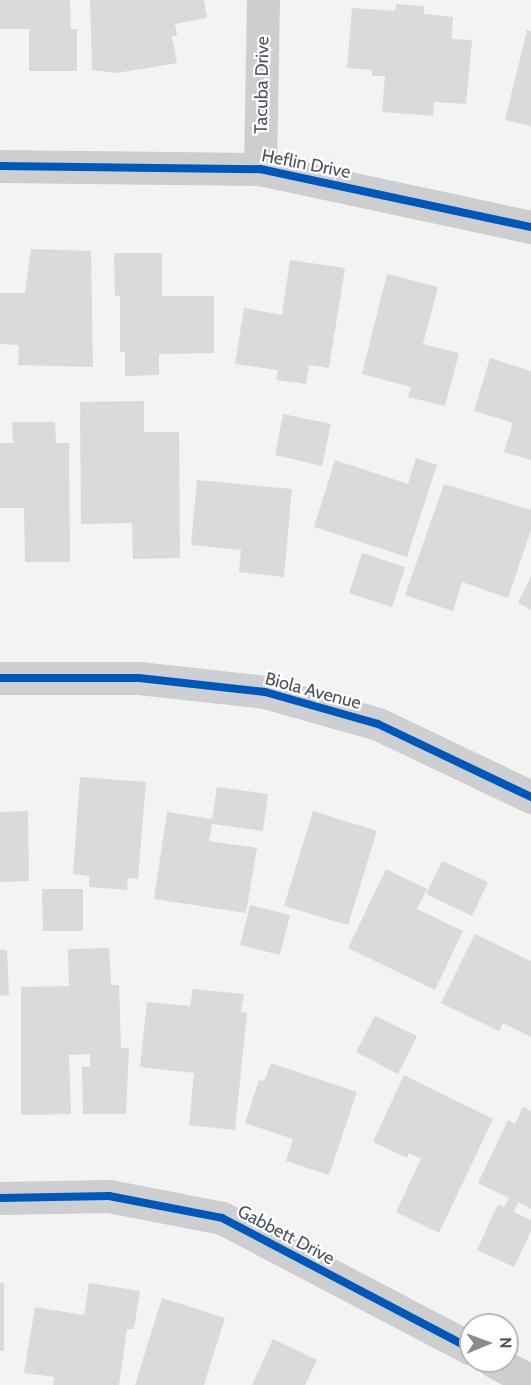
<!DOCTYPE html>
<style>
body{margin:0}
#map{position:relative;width:531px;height:1385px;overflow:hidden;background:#f3f3f3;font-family:Cabin,sans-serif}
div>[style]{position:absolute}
.building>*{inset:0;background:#d9dadc}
.street>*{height:33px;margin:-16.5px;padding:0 16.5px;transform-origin:16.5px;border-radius:16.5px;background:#cdced0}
.secondary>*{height:33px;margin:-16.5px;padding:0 16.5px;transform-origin:16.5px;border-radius:16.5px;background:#cdcfd2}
.cycleway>*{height:8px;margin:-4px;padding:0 4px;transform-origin:4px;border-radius:4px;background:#0057b8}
span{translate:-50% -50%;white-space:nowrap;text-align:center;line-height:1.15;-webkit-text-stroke:4.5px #fff;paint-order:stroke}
.street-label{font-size:18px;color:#4b545e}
.north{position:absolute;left:459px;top:1313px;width:60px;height:60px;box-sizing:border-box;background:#fff;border:2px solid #b7bbbf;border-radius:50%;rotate:89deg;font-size:16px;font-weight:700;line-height:24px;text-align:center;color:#4b545e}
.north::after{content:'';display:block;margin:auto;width:21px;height:27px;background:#868c92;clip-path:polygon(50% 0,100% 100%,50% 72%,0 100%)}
</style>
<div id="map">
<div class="building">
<div style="clip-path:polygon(0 0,70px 0,71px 29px,77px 29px,77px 71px,29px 71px,29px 29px,0 29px)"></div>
<div style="clip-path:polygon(90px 0,204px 0,207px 18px,175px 24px,177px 36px,172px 36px,177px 63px,117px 73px,92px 70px)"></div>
<div style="clip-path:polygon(396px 4px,424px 6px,424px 14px,453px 17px,452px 39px,472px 40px,466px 104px,434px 102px,433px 116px,382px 112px,385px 76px,372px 76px,372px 70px,347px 68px,352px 8px,395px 11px)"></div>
<div style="clip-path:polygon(527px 30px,531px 31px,531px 126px,505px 120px)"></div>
<div style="clip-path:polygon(31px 249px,91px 251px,93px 367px,18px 365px,19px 345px,0 344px,0 293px,25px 293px)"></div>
<div style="clip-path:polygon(114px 253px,162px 253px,162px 296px,214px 296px,214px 353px,159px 354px,159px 375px,125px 376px,125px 352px,120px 352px,120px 296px,115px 296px)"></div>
<div style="clip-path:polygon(290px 260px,345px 268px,329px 368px,309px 365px,306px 384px,276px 380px,278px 370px,235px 364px,244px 308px,282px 315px)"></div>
<div style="clip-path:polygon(387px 274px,438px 287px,423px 344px,459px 353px,445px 406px,408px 397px,411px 387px,362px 374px)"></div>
<div style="clip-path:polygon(490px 358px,531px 371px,531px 460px,504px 452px,513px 423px,474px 411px)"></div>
<div style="clip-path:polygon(144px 401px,144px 432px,179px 432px,180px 558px,133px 559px,132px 523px,81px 524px,80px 402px)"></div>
<div style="clip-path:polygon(283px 414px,331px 424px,322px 466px,275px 455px)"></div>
<div style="clip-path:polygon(12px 422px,55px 422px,56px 443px,69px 443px,70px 562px,25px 562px,24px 508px,0 508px,0 443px,13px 443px)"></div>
<div style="clip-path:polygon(416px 458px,437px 465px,407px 557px,314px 527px,335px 460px,408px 484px)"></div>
<div style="clip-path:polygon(197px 480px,292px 489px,284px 577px,239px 572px,241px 550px,191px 545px)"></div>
<div style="clip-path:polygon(444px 484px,531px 510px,531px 530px,508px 598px,462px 582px,453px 611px,405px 595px)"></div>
<div style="clip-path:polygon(362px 553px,405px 567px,392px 607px,349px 593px)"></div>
<div style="clip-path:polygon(531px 576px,531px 610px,518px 603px)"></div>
<div style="clip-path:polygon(80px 777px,146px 782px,138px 879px,128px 878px,127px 890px,89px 887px,89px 876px,73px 874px)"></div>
<div style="clip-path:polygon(217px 787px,268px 794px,263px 831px,212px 824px,209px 841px,257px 848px,246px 913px,154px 899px,167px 812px,212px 819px)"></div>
<div style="clip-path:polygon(28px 811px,29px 881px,0 882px,0 812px)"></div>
<div style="clip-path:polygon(313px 811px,377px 831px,348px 925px,284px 906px)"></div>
<div style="clip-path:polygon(442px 861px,488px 882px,472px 916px,426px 894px)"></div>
<div style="clip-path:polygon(386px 869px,427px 889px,417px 909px,463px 931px,435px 990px,348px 948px)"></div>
<div style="clip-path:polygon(42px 889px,83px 889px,83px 931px,43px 931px)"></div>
<div style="clip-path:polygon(250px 905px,290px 915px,280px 955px,240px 945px)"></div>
<div style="clip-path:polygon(475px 934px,531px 961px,531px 1037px,503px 1023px,499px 1031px,441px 1003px)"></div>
<div style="clip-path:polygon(109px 948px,111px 985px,119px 985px,121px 1048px,129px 1048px,126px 1114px,83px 1114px,82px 1067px,90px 1067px,90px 1054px,69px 1055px,71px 1114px,21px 1115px,21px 987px,69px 986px,68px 949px)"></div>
<div style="clip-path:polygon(0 950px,7px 950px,9px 995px,0 996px)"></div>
<div style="clip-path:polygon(193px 989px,244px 994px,241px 1012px,247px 1013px,235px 1130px,189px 1125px,194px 1073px,140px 1067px,147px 1002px,190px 1006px)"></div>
<div style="clip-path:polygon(375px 1016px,417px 1036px,398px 1074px,356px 1052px)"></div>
<div style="clip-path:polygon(271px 1063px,357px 1092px,329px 1175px,286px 1161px,293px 1139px,245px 1123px,259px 1080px,264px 1081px)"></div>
<div style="clip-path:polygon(404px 1075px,493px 1119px,439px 1233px,396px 1212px,421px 1159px,409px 1153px,407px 1158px,373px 1142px)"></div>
<div style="clip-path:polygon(523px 1107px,531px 1111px,531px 1209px,518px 1202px,514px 1212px,531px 1220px,531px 1231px,514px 1267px,477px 1250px,498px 1204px,504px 1207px,509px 1198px,478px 1183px,508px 1120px,515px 1124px)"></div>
<div style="clip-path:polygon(0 1283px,4px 1283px,4px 1351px,0 1351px)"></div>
<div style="clip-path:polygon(89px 1283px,140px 1291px,134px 1329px,127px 1329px,119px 1385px,53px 1385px,54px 1377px,24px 1373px,35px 1307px,84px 1315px)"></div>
<div style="clip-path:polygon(162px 1298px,225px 1318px,204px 1385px,135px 1385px)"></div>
<div style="clip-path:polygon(273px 1339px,317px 1360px,305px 1385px,252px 1385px)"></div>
</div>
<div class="street">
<div style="left:0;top:166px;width:260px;rotate:0.7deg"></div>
<div style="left:260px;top:169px;width:277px;rotate:12.1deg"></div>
<div style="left:260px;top:169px;width:169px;rotate:-89deg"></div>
<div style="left:0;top:1198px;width:109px;rotate:-1.1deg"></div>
<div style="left:109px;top:1196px;width:115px;rotate:11deg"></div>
<div style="left:222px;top:1218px;width:281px;rotate:27.7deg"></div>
<div style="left:493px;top:1361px;width:43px;rotate:27.8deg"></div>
</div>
<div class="secondary">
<div style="left:0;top:678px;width:139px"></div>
<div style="left:139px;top:678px;width:127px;rotate:6.3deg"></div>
<div style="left:265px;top:692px;width:117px;rotate:15.8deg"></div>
<div style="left:378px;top:724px;width:170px;rotate:25.5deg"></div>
</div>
<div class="cycleway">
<div style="left:0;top:166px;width:260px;rotate:0.7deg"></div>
<div style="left:260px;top:169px;width:277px;rotate:12.1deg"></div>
<div style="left:0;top:678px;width:139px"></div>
<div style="left:139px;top:678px;width:127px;rotate:6.3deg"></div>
<div style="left:265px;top:692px;width:117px;rotate:15.8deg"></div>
<div style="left:378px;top:724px;width:170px;rotate:25.5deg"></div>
<div style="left:0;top:1198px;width:109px;rotate:-1.1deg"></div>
<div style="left:109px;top:1196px;width:115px;rotate:11deg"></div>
<div style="left:222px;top:1218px;width:281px;rotate:27.7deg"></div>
</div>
<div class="street-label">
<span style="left:262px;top:85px;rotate:-89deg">Tacuba Drive</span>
<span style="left:306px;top:164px;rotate:11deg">Heflin Drive</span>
<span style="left:313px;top:691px;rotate:15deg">Biola Avenue</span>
<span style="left:286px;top:1235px;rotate:28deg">Gabbett Drive</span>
</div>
<div class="north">N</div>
</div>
